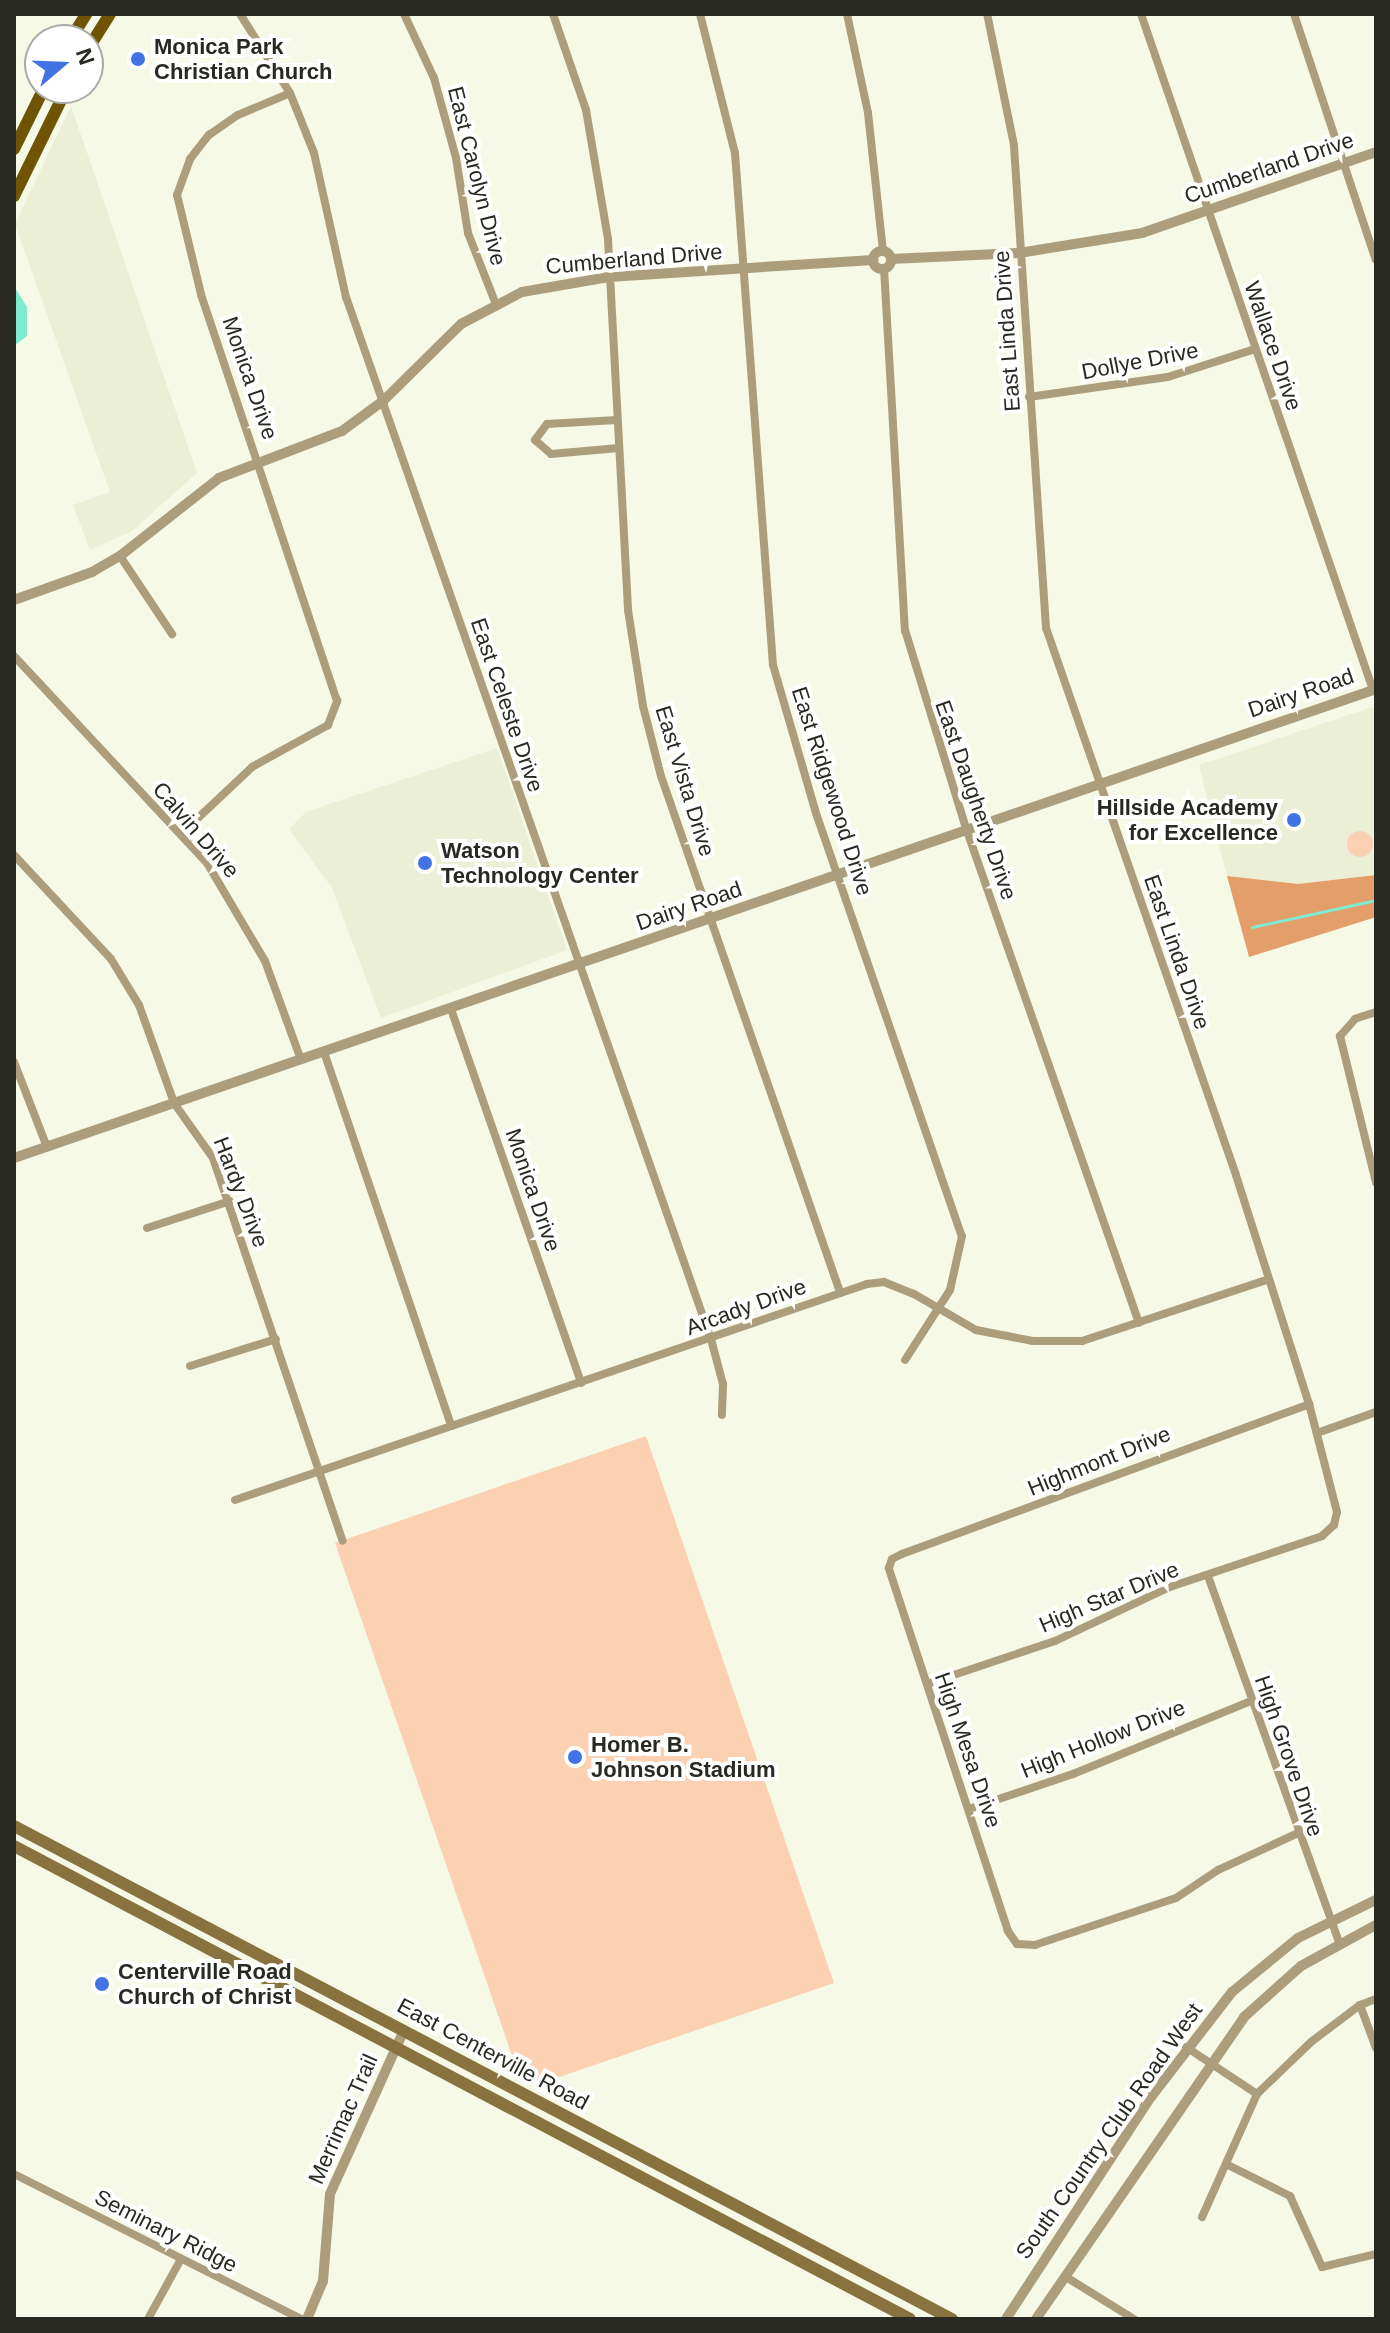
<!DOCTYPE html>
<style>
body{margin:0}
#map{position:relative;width:1390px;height:2333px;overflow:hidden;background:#f5f9e6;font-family:Arial,sans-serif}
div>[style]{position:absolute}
.built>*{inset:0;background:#eaefd5}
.green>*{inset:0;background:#fbd1b2}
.round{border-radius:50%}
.forest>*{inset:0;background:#e49e69}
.water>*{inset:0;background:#7eebd0}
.stream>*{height:3px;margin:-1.5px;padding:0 1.5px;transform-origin:1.5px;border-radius:1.5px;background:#7eebd0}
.minor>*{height:8px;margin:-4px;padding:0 4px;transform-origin:4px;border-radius:4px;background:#ac9e7d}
.tertiary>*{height:10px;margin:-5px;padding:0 5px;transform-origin:5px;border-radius:5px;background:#ac9e7d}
.tertiary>.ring{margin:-5px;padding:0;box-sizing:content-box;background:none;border:10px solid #ac9e7d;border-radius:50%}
.secondary>*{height:12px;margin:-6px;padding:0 6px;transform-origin:6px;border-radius:6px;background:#887340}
.primary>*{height:12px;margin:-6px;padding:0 6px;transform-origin:6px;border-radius:6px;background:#6e5404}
.dots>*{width:22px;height:22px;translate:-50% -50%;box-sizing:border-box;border:4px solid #fff;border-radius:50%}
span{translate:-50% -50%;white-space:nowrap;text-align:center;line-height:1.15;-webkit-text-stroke:8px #fff;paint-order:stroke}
.poi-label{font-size:22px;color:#272922;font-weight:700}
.left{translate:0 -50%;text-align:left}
.right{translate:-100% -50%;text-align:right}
.street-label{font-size:22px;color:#272922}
.frame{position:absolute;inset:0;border:16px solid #272922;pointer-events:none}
.north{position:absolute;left:24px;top:24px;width:80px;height:80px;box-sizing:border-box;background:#fff;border:2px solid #a9a9a7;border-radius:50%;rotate:71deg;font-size:22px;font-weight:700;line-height:32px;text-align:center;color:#272922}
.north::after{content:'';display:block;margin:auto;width:28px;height:36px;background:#4273e4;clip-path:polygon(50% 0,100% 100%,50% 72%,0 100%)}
</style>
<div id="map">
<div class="built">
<div style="clip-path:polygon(71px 106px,197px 473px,132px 531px,90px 550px,73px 505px,110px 492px,15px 224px)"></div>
<div style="clip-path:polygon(1376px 706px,1376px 875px,1298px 884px,1227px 876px,1199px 765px)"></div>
<div style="clip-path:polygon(497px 748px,567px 950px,381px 1018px,332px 888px,289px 829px,306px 812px)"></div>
</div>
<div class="green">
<div class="round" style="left:1347px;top:831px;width:26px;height:26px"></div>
<div style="clip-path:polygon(646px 1436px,834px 1983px,542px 2083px,516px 2067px,335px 1543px)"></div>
</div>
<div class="forest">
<div style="clip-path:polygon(1376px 875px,1376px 917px,1249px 957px,1227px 876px,1298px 884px)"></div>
</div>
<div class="water">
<div style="clip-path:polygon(14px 286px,27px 307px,27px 336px,14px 346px)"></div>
</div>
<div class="stream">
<div style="left:1252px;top:927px;width:127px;rotate:-12.3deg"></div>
</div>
<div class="minor">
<div style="left:240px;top:14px;width:93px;rotate:57.7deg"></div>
<div style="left:290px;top:93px;width:65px;rotate:68.2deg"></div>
<div style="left:314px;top:153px;width:148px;rotate:77.5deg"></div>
<div style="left:346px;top:297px;width:1104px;rotate:70.7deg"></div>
<div style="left:711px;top:1339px;width:47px;rotate:75.1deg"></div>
<div style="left:723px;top:1384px;width:31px;rotate:92deg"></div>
<div style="left:404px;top:14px;width:71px;rotate:64.9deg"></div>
<div style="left:434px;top:78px;width:83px;rotate:74.6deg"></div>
<div style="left:456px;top:158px;width:76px;rotate:80.9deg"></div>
<div style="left:468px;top:233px;width:74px;rotate:68.6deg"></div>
<div style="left:553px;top:14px;width:102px;rotate:71deg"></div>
<div style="left:586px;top:110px;width:131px;rotate:80.3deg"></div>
<div style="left:608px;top:239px;width:372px;rotate:86.9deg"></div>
<div style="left:628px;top:610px;width:97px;rotate:81.1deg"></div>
<div style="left:643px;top:706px;width:72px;rotate:75.6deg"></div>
<div style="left:661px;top:776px;width:546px;rotate:70.87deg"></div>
<div style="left:700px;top:14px;width:143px;rotate:75.9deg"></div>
<div style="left:735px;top:153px;width:513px;rotate:85.76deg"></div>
<div style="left:773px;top:665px;width:157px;rotate:73.8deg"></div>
<div style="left:817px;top:816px;width:444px;rotate:71deg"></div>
<div style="left:962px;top:1236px;width:55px;rotate:102.5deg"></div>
<div style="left:950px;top:1290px;width:83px;rotate:122.7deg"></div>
<div style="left:847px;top:14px;width:101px;rotate:78deg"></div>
<div style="left:868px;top:113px;width:139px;rotate:83.8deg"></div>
<div style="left:1141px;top:14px;width:715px;rotate:71.06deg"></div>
<div style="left:1294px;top:14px;width:259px;rotate:71.6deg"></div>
<div style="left:884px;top:268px;width:363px;rotate:86.7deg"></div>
<div style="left:905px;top:630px;width:210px;rotate:72.9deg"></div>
<div style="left:967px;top:831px;width:521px;rotate:70.73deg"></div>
<div style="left:1029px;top:397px;width:140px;rotate:-8.2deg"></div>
<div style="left:1168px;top:377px;width:91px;rotate:-17.8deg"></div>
<div style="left:617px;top:420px;width:70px;rotate:176.7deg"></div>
<div style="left:547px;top:424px;width:20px;rotate:127deg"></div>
<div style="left:535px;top:440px;width:21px;rotate:41deg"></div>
<div style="left:551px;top:454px;width:68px;rotate:-5deg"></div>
<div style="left:120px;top:556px;width:94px;rotate:56.3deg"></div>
<div style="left:14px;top:656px;width:283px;rotate:47deg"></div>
<div style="left:207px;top:863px;width:114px;rotate:59.4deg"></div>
<div style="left:265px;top:961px;width:105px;rotate:70deg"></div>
<div style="left:181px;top:834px;width:98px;rotate:-43.3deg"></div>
<div style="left:252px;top:767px;width:87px;rotate:-28.9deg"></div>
<div style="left:328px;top:725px;width:26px;rotate:-69deg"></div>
<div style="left:337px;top:701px;width:429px;rotate:-108.5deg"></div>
<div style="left:201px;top:294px;width:102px;rotate:-103.6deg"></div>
<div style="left:177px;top:195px;width:38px;rotate:-70deg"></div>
<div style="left:190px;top:159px;width:31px;rotate:-52deg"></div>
<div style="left:209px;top:135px;width:35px;rotate:-35deg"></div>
<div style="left:238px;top:115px;width:56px;rotate:-22.9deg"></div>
<div style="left:14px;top:855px;width:142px;rotate:47deg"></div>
<div style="left:111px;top:959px;width:54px;rotate:58.7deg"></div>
<div style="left:139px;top:1005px;width:104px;rotate:70.3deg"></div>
<div style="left:174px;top:1103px;width:67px;rotate:54.7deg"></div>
<div style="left:213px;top:1158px;width:404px;rotate:71.3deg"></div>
<div style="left:451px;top:1009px;width:396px;rotate:70.8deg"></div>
<div style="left:1376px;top:1012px;width:22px;rotate:162deg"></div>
<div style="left:1355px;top:1019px;width:23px;rotate:131deg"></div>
<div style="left:1340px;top:1036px;width:151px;rotate:76.2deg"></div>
<div style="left:324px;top:1052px;width:395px;rotate:71.2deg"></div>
<div style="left:14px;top:1062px;width:91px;rotate:68.8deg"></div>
<div style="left:147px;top:1228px;width:87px;rotate:-18deg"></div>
<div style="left:190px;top:1366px;width:90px;rotate:-17.4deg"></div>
<div style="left:1317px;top:1433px;width:63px;rotate:-19.6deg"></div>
<div style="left:235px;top:1500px;width:668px;rotate:-18.87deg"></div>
<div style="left:867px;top:1284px;width:17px;rotate:-7deg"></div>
<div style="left:884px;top:1282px;width:32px;rotate:22deg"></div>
<div style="left:914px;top:1294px;width:72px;rotate:30.1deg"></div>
<div style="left:976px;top:1330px;width:58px;rotate:10.9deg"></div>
<div style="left:1033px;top:1341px;width:49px"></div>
<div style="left:1082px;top:1341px;width:197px;rotate:-18.3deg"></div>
<div style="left:1208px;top:1576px;width:392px;rotate:70.3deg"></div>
<div style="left:927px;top:1684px;width:135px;rotate:-18.6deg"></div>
<div style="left:1055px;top:1641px;width:127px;rotate:-25.2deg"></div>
<div style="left:1170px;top:1587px;width:160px;rotate:-18.5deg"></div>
<div style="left:1322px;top:1536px;width:16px;rotate:-43deg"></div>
<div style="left:1334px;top:1525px;width:13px;rotate:-77deg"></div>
<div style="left:1337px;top:1512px;width:112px;rotate:-104.5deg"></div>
<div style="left:1309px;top:1404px;width:240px;rotate:-107.7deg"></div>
<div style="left:1236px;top:1175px;width:579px;rotate:-109.15deg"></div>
<div style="left:1046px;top:628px;width:484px;rotate:-93.8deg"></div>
<div style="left:1014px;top:145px;width:134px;rotate:-101.6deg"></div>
<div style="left:969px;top:1809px;width:110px;rotate:-18.6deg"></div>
<div style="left:1073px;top:1774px;width:192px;rotate:-22.3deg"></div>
<div style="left:1296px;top:1834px;width:86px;rotate:155.2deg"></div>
<div style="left:1218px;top:1870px;width:50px;rotate:146.3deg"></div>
<div style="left:1176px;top:1898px;width:149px;rotate:161.6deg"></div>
<div style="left:1035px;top:1945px;width:18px;rotate:-177deg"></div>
<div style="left:1017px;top:1944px;width:16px;rotate:-125deg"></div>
<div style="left:1008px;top:1931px;width:382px;rotate:-108.2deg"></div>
<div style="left:889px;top:1568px;width:9px;rotate:-72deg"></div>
<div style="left:892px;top:1559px;width:11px;rotate:-27deg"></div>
<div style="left:902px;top:1554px;width:434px;rotate:-20.2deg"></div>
<div style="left:1360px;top:2005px;width:46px;rotate:69.6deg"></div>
<div style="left:1186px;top:2047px;width:85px;rotate:33.5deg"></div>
<div style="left:1226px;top:2164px;width:72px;rotate:26.6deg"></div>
<div style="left:1290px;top:2196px;width:78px;rotate:65.7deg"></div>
<div style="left:1322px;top:2267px;width:56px;rotate:-13.5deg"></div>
<div style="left:14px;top:2174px;width:322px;rotate:26.8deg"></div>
<div style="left:1202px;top:2217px;width:135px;rotate:-65.9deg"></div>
<div style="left:1257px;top:2094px;width:75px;rotate:-43.9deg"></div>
<div style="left:1311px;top:2042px;width:61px;rotate:-37.1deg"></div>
<div style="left:1360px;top:2005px;width:17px;rotate:-21deg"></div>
<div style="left:1066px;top:2277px;width:80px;rotate:31.7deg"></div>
<div style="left:148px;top:2319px;width:68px;rotate:-61.2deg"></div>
</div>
<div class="tertiary">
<div class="ring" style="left:873px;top:251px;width:8px;height:8px"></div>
<div style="left:891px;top:259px;width:128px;rotate:-2.7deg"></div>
<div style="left:1019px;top:253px;width:125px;rotate:-9.2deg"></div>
<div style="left:1142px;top:233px;width:248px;rotate:-19.1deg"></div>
<div style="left:14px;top:600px;width:83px;rotate:-19.7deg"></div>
<div style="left:92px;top:572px;width:32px;rotate:-30deg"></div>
<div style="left:120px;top:556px;width:126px;rotate:-38.2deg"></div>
<div style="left:219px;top:478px;width:132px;rotate:-20.9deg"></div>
<div style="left:342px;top:431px;width:51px;rotate:-36.2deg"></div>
<div style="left:383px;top:401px;width:110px;rotate:-44.6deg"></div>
<div style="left:461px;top:324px;width:69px;rotate:-27.7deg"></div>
<div style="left:522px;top:292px;width:88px;rotate:-9.8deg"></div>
<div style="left:609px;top:277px;width:265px;rotate:-3.7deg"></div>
<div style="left:14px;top:1158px;width:1440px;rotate:-19deg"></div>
<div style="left:307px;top:2319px;width:41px;rotate:-67.2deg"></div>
<div style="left:323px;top:2281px;width:87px;rotate:-85.4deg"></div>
<div style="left:330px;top:2194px;width:180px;rotate:-65.7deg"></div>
<div style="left:1006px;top:2319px;width:260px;rotate:-56.9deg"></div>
<div style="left:1148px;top:2101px;width:138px;rotate:-52.4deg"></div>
<div style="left:1232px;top:1992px;width:85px;rotate:-39.3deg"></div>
<div style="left:1298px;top:1938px;width:87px;rotate:-26deg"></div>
<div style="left:1036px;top:2319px;width:367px;rotate:-55.4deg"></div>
<div style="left:1244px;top:2017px;width:76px;rotate:-41.8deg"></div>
<div style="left:1301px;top:1966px;width:85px;rotate:-28.7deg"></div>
</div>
<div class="secondary">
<div style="left:14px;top:1826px;width:1060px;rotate:27.73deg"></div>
<div style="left:14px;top:1846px;width:1013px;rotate:27.83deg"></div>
</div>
<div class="primary">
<div style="left:70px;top:40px;width:31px;rotate:-58deg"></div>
<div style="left:88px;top:49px;width:41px;rotate:-57.8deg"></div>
<div style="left:14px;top:149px;width:68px;rotate:-63.8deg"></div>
<div style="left:14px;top:196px;width:120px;rotate:-63.9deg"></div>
</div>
<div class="dots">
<div style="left:138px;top:59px;background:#4273e4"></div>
<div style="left:1294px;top:820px;background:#4273e4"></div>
<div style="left:425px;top:863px;background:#4273e4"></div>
<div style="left:575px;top:1757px;background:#4273e4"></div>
<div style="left:102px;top:1984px;background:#4273e4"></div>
</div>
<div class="poi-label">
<span class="left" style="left:154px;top:59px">Monica Park<br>Christian Church</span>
<span class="right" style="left:1278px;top:820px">Hillside Academy<br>for Excellence</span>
<span class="left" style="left:441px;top:863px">Watson<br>Technology Center</span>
<span class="left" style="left:591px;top:1757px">Homer B.<br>Johnson Stadium</span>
<span class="left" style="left:118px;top:1984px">Centerville Road<br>Church of Christ</span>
</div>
<div class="street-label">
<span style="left:1269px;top:168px;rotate:-19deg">Cumberland Drive</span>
<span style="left:477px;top:176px;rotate:76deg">East Carolyn Drive</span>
<span style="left:634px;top:259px;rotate:-5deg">Cumberland Drive</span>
<span style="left:1007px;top:331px;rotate:-94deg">East Linda Drive</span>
<span style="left:1273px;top:346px;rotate:71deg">Wallace Drive</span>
<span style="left:1140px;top:361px;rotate:-11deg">Dollye Drive</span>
<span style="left:250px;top:378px;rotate:71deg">Monica Drive</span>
<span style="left:1301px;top:693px;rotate:-19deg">Dairy Road</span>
<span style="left:507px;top:705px;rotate:71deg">East Celeste Drive</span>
<span style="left:685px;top:781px;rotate:73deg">East Vista Drive</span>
<span style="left:832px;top:791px;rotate:72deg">East Ridgewood Drive</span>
<span style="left:976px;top:800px;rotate:71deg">East Daugherty Drive</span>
<span style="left:196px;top:830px;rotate:49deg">Calvin Drive</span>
<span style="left:689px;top:906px;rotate:-19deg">Dairy Road</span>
<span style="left:1177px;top:952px;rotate:71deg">East Linda Drive</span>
<span style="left:533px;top:1190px;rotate:71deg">Monica Drive</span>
<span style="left:241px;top:1192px;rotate:69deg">Hardy Drive</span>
<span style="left:746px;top:1307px;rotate:-20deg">Arcady Drive</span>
<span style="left:1099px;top:1461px;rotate:-22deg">Highmont Drive</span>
<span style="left:1109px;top:1597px;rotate:-23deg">High Star Drive</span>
<span style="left:1103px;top:1739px;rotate:-22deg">High Hollow Drive</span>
<span style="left:968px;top:1750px;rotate:71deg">High Mesa Drive</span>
<span style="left:1289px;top:1756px;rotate:71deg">High Grove Drive</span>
<span style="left:493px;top:2054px;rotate:28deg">East Centerville Road</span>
<span style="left:343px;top:2119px;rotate:-66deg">Merrimac Trail</span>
<span style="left:1109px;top:2131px;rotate:-55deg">South Country Club Road West</span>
<span style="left:166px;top:2231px;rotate:27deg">Seminary Ridge</span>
</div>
<div class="frame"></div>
<div class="north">N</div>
</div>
